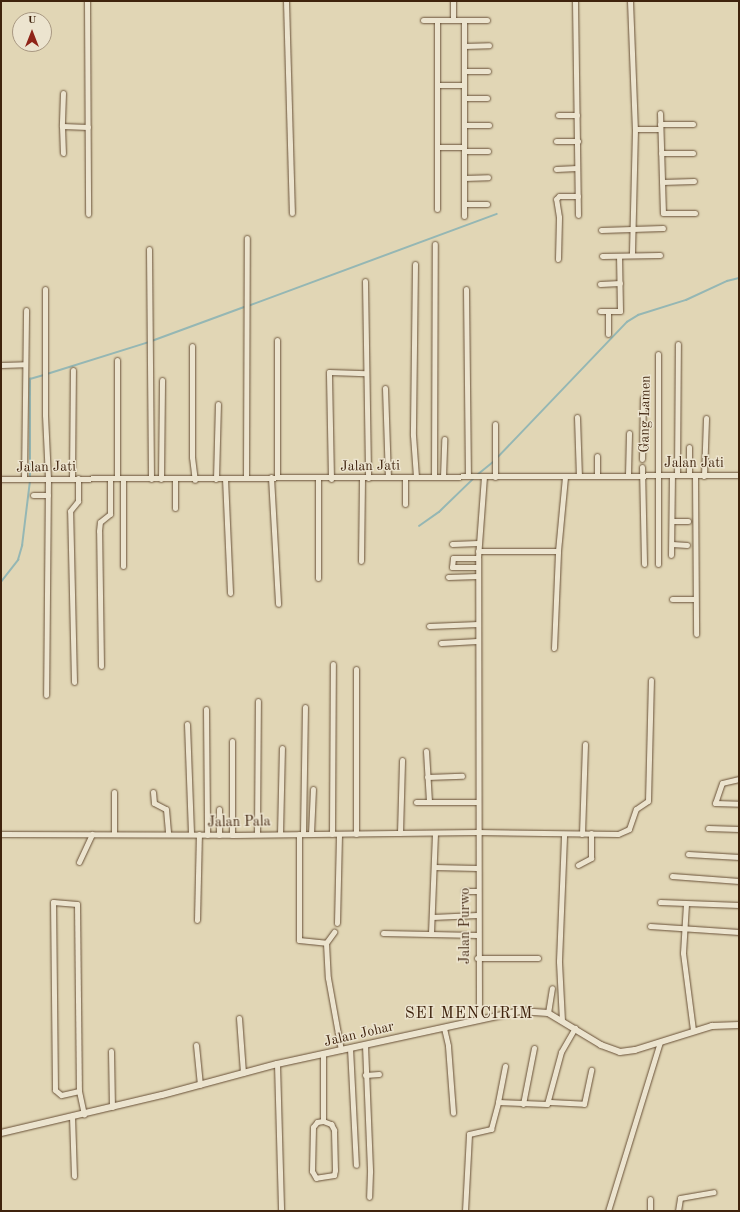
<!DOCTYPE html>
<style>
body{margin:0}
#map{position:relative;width:740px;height:1212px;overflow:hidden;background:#e1d6b5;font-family:"Old Standard TT",serif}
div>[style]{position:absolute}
.stream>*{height:1.5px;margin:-0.75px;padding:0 0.75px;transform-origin:0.75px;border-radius:0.75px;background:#95b7b4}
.roads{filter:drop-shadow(0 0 1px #685037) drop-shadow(0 0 1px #685037)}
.minor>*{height:5px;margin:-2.5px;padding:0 2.5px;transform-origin:2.5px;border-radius:2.5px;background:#ece4cf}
.tertiary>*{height:6px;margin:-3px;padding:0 3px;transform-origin:3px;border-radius:3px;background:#ece4cf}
span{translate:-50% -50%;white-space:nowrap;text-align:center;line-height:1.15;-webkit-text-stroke:3px #ece4cf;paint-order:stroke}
.street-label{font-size:14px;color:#3f230d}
.quarter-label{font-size:16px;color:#3f230d;letter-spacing:1px}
.frame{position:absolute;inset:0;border:2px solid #3f230d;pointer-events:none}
.north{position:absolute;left:12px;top:12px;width:40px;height:40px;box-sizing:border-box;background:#ece4cf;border:1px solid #a79781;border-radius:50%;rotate:0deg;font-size:11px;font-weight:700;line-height:16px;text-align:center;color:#3f230d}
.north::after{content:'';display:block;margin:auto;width:14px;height:18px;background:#8f2418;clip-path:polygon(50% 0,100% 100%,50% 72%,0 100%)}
</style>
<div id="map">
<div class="stream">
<div style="left:248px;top:306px;width:265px;rotate:-20.3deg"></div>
<div style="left:47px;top:374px;width:107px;rotate:-17.4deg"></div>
<div style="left:149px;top:342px;width:101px;rotate:-20.2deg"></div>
<div style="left:497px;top:458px;width:188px;rotate:-46.3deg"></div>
<div style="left:627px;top:322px;width:13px;rotate:-32deg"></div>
<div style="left:638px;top:315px;width:50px;rotate:-17.4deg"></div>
<div style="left:686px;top:300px;width:45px;rotate:-24.9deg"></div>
<div style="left:727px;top:281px;width:12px;rotate:-14deg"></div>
<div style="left:477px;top:475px;width:21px;rotate:-39deg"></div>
<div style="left:30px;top:477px;width:98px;rotate:-90deg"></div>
<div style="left:30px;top:379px;width:15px;rotate:-16deg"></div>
<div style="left:419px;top:526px;width:24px;rotate:-35deg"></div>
<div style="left:439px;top:512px;width:47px;rotate:-44.1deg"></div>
<div style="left:1px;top:582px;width:28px;rotate:-52deg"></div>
<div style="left:18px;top:560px;width:15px;rotate:-74deg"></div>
<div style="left:22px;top:546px;width:65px;rotate:-83deg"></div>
</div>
<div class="roads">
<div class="minor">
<div style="left:87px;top:1px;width:213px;rotate:89.7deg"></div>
<div style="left:286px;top:1px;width:212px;rotate:88.4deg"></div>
<div style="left:453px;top:1px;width:19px;rotate:90deg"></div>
<div style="left:575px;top:1px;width:214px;rotate:89.2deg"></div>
<div style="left:630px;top:1px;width:128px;rotate:87.8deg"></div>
<div style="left:635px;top:129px;width:126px;rotate:91.4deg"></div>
<div style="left:423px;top:20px;width:14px"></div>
<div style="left:464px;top:20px;width:23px"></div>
<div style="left:464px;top:46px;width:25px;rotate:-2deg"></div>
<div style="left:464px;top:71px;width:24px"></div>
<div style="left:437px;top:85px;width:27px"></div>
<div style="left:63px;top:93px;width:33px;rotate:92deg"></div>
<div style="left:62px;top:126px;width:26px;rotate:2deg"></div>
<div style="left:464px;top:98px;width:23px"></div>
<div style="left:660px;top:113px;width:100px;rotate:88.3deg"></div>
<div style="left:663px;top:213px;width:32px"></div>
<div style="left:558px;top:115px;width:19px"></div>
<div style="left:660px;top:124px;width:33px"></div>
<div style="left:464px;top:125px;width:25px"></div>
<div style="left:62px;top:126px;width:27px;rotate:88deg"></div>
<div style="left:635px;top:129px;width:25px"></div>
<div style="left:556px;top:141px;width:22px"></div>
<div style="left:437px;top:147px;width:27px"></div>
<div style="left:464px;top:151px;width:24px"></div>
<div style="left:661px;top:153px;width:32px"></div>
<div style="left:556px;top:169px;width:21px;rotate:-3deg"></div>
<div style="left:464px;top:178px;width:24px;rotate:-2deg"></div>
<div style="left:662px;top:182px;width:32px;rotate:-2deg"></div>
<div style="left:464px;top:204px;width:23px"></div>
<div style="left:437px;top:209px;width:189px;rotate:-90deg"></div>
<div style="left:437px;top:20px;width:27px"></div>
<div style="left:464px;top:20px;width:196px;rotate:90deg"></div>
<div style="left:601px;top:230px;width:62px;rotate:-1.8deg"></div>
<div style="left:149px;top:249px;width:230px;rotate:89.5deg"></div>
<div style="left:602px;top:256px;width:58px;rotate:-1deg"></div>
<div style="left:558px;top:259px;width:42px;rotate:-88.6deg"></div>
<div style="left:559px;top:217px;width:18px;rotate:-99deg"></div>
<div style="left:556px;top:199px;width:4px;rotate:-45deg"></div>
<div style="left:559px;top:196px;width:19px"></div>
<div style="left:415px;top:264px;width:171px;rotate:90.7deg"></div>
<div style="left:413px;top:435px;width:42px;rotate:85.9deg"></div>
<div style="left:365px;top:281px;width:197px;rotate:89.1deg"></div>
<div style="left:600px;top:284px;width:20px;rotate:-3deg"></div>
<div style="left:45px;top:289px;width:126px;rotate:90deg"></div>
<div style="left:45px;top:415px;width:64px;rotate:87.3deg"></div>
<div style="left:48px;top:479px;width:216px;rotate:90.5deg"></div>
<div style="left:466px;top:289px;width:187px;rotate:89.4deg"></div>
<div style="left:600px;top:311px;width:20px"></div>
<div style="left:620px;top:311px;width:55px;rotate:-91deg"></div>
<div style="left:608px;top:334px;width:23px;rotate:-90deg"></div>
<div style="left:192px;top:346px;width:111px;rotate:90deg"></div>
<div style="left:192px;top:457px;width:23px;rotate:83deg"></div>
<div style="left:658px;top:354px;width:210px;rotate:90deg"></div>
<div style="left:1px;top:365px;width:24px;rotate:-2deg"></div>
<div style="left:385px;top:388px;width:89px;rotate:88.1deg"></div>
<div style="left:577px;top:417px;width:59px;rotate:88.1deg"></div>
<div style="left:689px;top:447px;width:28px;rotate:90deg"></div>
<div style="left:642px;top:459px;width:61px;rotate:-89.1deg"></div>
<div style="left:642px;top:467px;width:97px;rotate:88.8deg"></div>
<div style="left:628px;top:475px;width:42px;rotate:-88.6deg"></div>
<div style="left:677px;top:475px;width:131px;rotate:-89.6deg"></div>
<div style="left:695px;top:475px;width:159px;rotate:89.6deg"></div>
<div style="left:597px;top:476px;width:20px;rotate:-90deg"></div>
<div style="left:704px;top:476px;width:58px;rotate:-88deg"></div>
<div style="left:246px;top:477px;width:239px;rotate:-89.8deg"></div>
<div style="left:271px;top:477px;width:127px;rotate:86.8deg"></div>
<div style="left:277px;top:477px;width:137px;rotate:-90deg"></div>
<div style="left:405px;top:477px;width:27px;rotate:90deg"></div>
<div style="left:434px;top:477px;width:233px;rotate:-89.8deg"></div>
<div style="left:443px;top:477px;width:38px;rotate:-88deg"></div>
<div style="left:495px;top:477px;width:53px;rotate:-90deg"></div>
<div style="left:72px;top:478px;width:108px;rotate:-89.5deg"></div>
<div style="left:117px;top:478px;width:118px;rotate:-90deg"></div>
<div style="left:225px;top:478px;width:115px;rotate:87.5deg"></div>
<div style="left:1px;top:479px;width:738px;rotate:-0.31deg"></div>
<div style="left:24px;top:479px;width:169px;rotate:-89.3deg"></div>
<div style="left:161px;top:479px;width:99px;rotate:-89.4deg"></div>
<div style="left:216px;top:479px;width:75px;rotate:-88.5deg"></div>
<div style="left:331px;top:479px;width:107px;rotate:-91.1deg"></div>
<div style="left:329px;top:372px;width:37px;rotate:2deg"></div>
<div style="left:33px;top:495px;width:15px"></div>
<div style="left:175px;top:508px;width:29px;rotate:-90deg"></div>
<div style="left:672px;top:521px;width:16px"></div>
<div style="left:452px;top:544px;width:26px;rotate:-2deg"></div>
<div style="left:672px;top:544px;width:15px;rotate:4deg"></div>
<div style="left:478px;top:551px;width:80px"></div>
<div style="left:671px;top:555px;width:80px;rotate:-89.3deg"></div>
<div style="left:478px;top:558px;width:25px;rotate:180deg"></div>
<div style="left:453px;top:558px;width:9px;rotate:96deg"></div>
<div style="left:452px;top:567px;width:26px"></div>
<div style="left:361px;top:561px;width:83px;rotate:-89.3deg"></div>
<div style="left:123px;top:566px;width:87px;rotate:-90deg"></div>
<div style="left:448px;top:577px;width:30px;rotate:-2deg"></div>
<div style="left:318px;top:578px;width:100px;rotate:-90deg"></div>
<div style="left:672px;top:599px;width:23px"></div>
<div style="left:429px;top:626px;width:49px;rotate:-2.3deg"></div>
<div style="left:441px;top:643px;width:36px;rotate:-3deg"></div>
<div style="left:554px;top:648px;width:97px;rotate:-87.6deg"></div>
<div style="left:558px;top:551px;width:74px;rotate:-84.6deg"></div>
<div style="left:101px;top:666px;width:135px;rotate:-90.8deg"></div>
<div style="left:99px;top:531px;width:9px;rotate:-84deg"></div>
<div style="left:100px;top:522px;width:13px;rotate:-39deg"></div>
<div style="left:110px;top:514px;width:35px;rotate:-90deg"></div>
<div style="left:356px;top:669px;width:165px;rotate:90deg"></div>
<div style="left:74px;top:682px;width:171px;rotate:-91.3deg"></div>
<div style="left:70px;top:511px;width:13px;rotate:-51deg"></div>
<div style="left:78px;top:501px;width:23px;rotate:-90deg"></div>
<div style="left:206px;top:709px;width:126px;rotate:89.5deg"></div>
<div style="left:187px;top:724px;width:110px;rotate:87.9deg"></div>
<div style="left:232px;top:741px;width:94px;rotate:90deg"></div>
<div style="left:426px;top:751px;width:51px;rotate:86.6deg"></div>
<div style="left:427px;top:777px;width:35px;rotate:-2deg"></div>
<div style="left:739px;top:779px;width:17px;rotate:167deg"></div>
<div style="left:722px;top:783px;width:21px;rotate:109deg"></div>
<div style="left:715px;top:803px;width:24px;rotate:2deg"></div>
<div style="left:114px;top:792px;width:42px;rotate:90deg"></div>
<div style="left:153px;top:792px;width:11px;rotate:85deg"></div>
<div style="left:154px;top:803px;width:13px;rotate:27deg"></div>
<div style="left:166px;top:809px;width:25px;rotate:85deg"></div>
<div style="left:416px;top:802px;width:61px"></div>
<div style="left:219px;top:809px;width:26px;rotate:90deg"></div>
<div style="left:708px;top:828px;width:31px;rotate:2deg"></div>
<div style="left:303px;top:833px;width:126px;rotate:-89.1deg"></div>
<div style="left:400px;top:833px;width:73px;rotate:-88.4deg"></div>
<div style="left:1px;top:834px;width:231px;rotate:0.2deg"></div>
<div style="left:232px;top:835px;width:245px;rotate:-0.7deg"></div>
<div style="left:477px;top:832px;width:141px;rotate:0.8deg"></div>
<div style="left:618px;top:834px;width:12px;rotate:-24deg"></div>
<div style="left:629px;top:829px;width:21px;rotate:-71deg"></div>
<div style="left:636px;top:809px;width:14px;rotate:-34deg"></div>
<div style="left:648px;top:801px;width:121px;rotate:-88.6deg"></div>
<div style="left:257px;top:834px;width:133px;rotate:-89.6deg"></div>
<div style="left:280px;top:834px;width:86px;rotate:-88.7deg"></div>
<div style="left:299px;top:834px;width:106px;rotate:90deg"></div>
<div style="left:299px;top:940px;width:27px;rotate:6deg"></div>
<div style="left:311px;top:834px;width:45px;rotate:-87.5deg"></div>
<div style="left:332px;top:834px;width:170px;rotate:-89.7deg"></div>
<div style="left:582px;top:834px;width:90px;rotate:-88.1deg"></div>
<div style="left:688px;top:854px;width:51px;rotate:3.4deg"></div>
<div style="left:79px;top:862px;width:31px;rotate:-65deg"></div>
<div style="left:578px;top:865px;width:15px;rotate:-28deg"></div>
<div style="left:591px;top:858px;width:25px;rotate:-90deg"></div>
<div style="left:434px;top:867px;width:43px;rotate:1.3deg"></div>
<div style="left:672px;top:876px;width:67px;rotate:4.3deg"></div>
<div style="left:464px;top:891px;width:13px"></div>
<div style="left:660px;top:902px;width:79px;rotate:2.2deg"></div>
<div style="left:686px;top:904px;width:49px;rotate:93.5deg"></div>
<div style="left:683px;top:953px;width:78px;rotate:82.6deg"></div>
<div style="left:432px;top:917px;width:45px;rotate:-2.5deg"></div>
<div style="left:197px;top:920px;width:86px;rotate:-88.7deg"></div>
<div style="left:337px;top:923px;width:89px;rotate:-88.7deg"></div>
<div style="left:650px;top:926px;width:89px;rotate:3.9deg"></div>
<div style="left:383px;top:933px;width:94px;rotate:1.2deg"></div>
<div style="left:431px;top:933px;width:100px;rotate:-87.7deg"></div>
<div style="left:326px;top:943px;width:35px;rotate:87deg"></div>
<div style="left:328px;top:978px;width:73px;rotate:79.8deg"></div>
<div style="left:326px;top:943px;width:14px;rotate:-54deg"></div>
<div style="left:477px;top:958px;width:61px"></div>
<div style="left:548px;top:1013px;width:25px;rotate:-81deg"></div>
<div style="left:239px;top:1018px;width:55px;rotate:85.8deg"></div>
<div style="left:479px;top:1019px;width:461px;rotate:-90.1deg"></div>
<div style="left:478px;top:558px;width:82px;rotate:-85.8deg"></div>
<div style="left:562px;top:1021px;width:60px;rotate:-92.9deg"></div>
<div style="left:559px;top:961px;width:127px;rotate:-87.7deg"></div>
<div style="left:444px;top:1028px;width:18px;rotate:77deg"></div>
<div style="left:448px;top:1046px;width:67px;rotate:85.7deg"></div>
<div style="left:196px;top:1045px;width:40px;rotate:84.3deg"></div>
<div style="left:365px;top:1045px;width:127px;rotate:87.7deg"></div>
<div style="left:370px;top:1172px;width:25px;rotate:92deg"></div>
<div style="left:350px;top:1048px;width:117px;rotate:87.1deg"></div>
<div style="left:111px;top:1051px;width:56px;rotate:89deg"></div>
<div style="left:277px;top:1064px;width:147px;rotate:88.4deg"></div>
<div style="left:505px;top:1066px;width:37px;rotate:101deg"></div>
<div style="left:498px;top:1102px;width:49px;rotate:2.3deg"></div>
<div style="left:547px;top:1104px;width:54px;rotate:-74.9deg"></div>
<div style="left:561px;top:1052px;width:28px;rotate:-60deg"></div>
<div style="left:365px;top:1075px;width:14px;rotate:-4deg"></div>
<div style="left:79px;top:1091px;width:18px;rotate:167deg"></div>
<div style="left:61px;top:1095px;width:8px;rotate:-140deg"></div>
<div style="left:55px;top:1090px;width:188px;rotate:-90.6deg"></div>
<div style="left:53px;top:902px;width:24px;rotate:5deg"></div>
<div style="left:77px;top:904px;width:187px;rotate:89.4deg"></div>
<div style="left:79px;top:1091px;width:24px;rotate:78deg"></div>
<div style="left:550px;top:1102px;width:34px;rotate:3deg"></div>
<div style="left:584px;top:1104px;width:35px;rotate:-78deg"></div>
<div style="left:523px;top:1104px;width:57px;rotate:-78.9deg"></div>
<div style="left:72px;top:1116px;width:60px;rotate:88.1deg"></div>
<div style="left:323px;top:1121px;width:9px;rotate:21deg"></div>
<div style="left:331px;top:1124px;width:7px;rotate:63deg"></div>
<div style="left:334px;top:1130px;width:40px;rotate:88.6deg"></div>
<div style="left:335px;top:1170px;width:5px;rotate:101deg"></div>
<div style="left:334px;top:1175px;width:18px;rotate:171deg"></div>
<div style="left:316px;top:1178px;width:8px;rotate:-120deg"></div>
<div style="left:312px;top:1171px;width:44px;rotate:-88.7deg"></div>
<div style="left:313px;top:1127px;width:6px;rotate:-51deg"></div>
<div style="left:317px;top:1122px;width:6px;rotate:-9deg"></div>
<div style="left:323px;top:1121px;width:66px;rotate:-90deg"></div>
<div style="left:650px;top:1199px;width:12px;rotate:90deg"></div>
<div style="left:465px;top:1211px;width:77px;rotate:-87deg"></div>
<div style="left:469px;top:1134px;width:23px;rotate:-13deg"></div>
<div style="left:491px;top:1129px;width:28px;rotate:-75deg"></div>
<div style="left:608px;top:1211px;width:177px;rotate:-72.9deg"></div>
<div style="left:678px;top:1211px;width:13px;rotate:-81deg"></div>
<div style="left:680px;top:1198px;width:34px;rotate:-10deg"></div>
</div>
<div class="tertiary">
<div style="left:1px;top:1133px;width:165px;rotate:-13.3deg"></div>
<div style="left:162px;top:1095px;width:119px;rotate:-15.1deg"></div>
<div style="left:277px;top:1064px;width:249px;rotate:-12.3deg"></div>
<div style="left:520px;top:1011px;width:28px;rotate:4deg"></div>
<div style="left:548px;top:1013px;width:62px;rotate:31.1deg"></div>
<div style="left:601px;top:1045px;width:20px;rotate:20deg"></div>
<div style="left:620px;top:1052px;width:15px;rotate:-8deg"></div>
<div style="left:635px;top:1050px;width:81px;rotate:-17.3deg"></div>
<div style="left:712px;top:1026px;width:27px;rotate:-2deg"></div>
</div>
</div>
<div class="street-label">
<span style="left:645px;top:414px;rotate:-89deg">Gang Lamen</span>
<span style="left:694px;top:463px">Jalan Jati</span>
<span style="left:370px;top:466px;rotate:-1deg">Jalan Jati</span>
<span style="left:46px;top:467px;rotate:-1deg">Jalan Jati</span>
<span style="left:239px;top:822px;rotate:-1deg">Jalan Pala</span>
<span style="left:465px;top:926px;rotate:-90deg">Jalan Purwo</span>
<span style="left:359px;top:1034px;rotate:-13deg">Jalan Johar</span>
</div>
<div class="quarter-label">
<span style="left:469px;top:1014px">SEI MENCIRIM</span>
</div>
<div class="frame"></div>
<div class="north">U</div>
</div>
